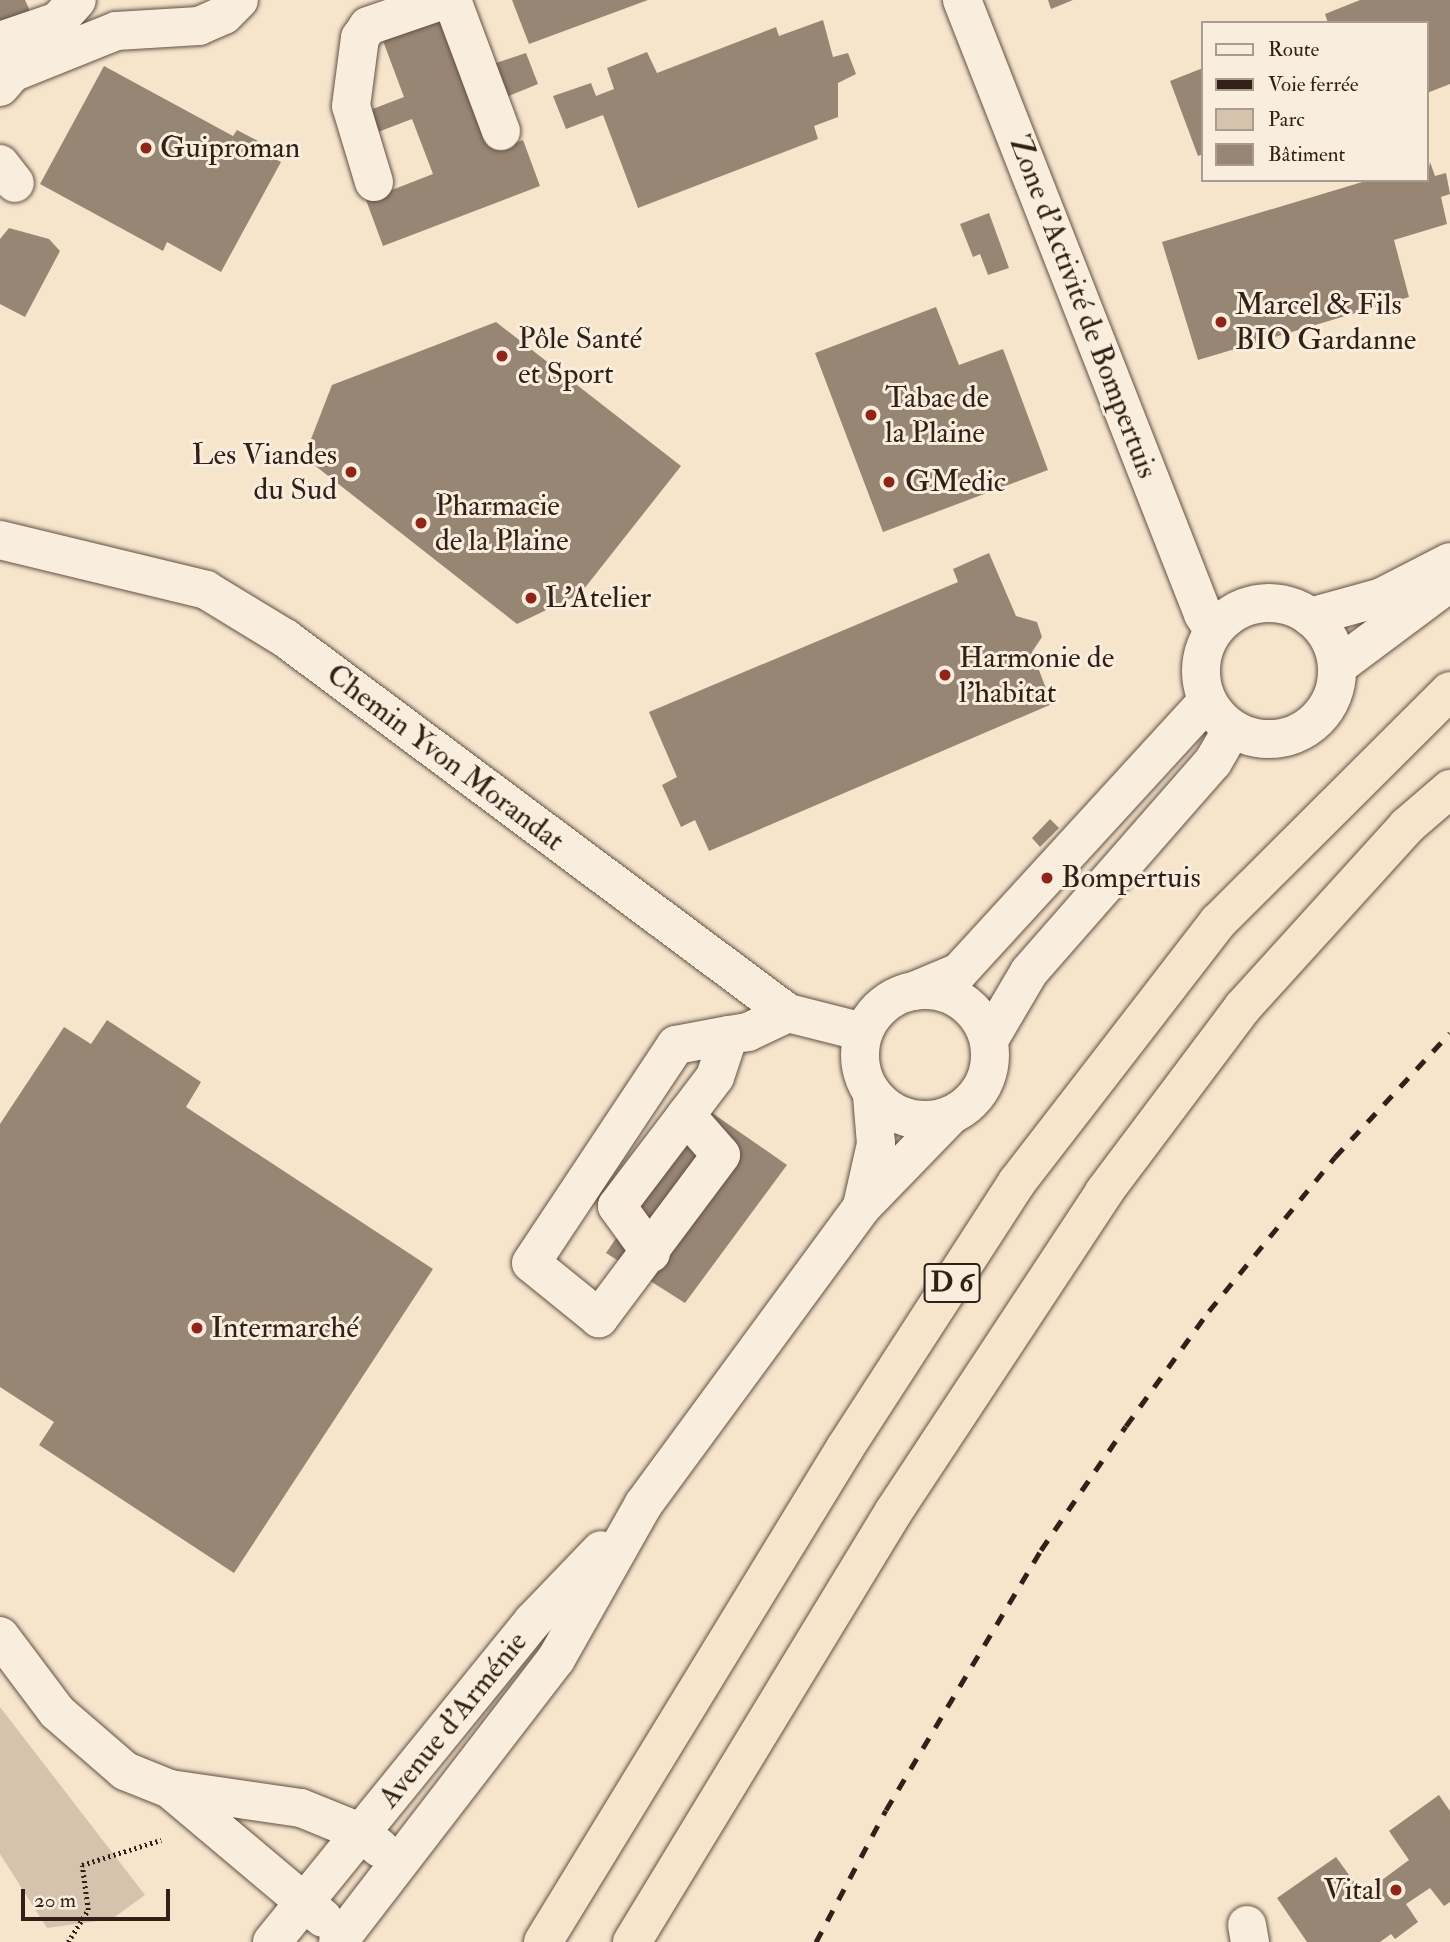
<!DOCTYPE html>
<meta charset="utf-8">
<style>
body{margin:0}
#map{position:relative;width:1450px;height:1942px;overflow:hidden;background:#f6e5cb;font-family:"IM FELL Double Pica",serif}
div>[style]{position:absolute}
.green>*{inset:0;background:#d5c3ad}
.building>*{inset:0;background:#988675}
.path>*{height:4.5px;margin-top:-2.25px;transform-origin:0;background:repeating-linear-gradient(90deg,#321f18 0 2px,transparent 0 5.5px)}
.roads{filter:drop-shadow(0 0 2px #635045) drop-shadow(0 0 2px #635045)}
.minor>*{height:38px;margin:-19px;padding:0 19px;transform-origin:19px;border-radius:19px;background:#f9eedd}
.minor>.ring{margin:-19px;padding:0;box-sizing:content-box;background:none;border:38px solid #f9eedd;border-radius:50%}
.highway>*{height:38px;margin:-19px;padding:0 19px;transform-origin:19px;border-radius:19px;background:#f6e5cb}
.rail>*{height:5px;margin-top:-2.5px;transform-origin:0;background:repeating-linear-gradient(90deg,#321f18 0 12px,transparent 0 24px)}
.dots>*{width:19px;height:19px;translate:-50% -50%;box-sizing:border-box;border:4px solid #f9eedd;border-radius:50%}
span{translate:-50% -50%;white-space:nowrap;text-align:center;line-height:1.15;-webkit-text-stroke:6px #f9eedd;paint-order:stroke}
.shield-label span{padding:2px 5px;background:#f9eedd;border:2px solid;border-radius:5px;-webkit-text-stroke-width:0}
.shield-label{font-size:28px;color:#321f18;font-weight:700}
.poi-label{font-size:30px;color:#321f18}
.left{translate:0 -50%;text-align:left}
.right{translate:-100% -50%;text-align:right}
.street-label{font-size:30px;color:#321f18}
.legend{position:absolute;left:1201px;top:21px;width:228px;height:161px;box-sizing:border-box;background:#f9eedd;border:2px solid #a99b8e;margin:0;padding:9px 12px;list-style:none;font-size:21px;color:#321f18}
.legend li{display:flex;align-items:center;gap:14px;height:35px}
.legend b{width:35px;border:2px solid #a99b8e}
.scale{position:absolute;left:21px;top:1889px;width:149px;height:32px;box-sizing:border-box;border:4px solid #321f18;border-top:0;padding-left:9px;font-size:21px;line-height:24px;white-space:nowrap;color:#321f18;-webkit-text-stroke:5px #f9eedd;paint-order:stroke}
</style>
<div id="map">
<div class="green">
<div style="clip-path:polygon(0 1707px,145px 1895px,112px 1919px,47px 1928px,0 1854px)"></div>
</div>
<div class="building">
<div style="clip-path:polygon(0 0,25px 0,30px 11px,0 23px)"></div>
<div style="clip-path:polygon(512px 0,648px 0,529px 44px)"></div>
<div style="clip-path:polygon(1048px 0,1073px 0,1051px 9px)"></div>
<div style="clip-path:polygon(1360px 0,1450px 0,1450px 84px,1427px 93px,1427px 23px,1328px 23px,1325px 14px)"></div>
<div style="clip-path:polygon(444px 18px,494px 150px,523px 140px,540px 186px,383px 246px,366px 200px,433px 174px,412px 119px,378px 132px,370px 110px,404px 97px,383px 41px)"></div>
<div style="clip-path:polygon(823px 20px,833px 57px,848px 53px,856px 74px,838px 83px,838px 117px,814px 126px,818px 139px,638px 208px,603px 115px,566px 129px,553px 96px,591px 83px,596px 96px,614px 89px,607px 68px,647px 52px,657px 73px,776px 27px,779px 36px)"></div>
<div style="clip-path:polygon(526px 53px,538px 84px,506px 97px,493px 64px)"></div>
<div style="clip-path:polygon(104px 66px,233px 136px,237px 130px,262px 143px,258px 150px,281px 162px,221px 272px,167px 242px,163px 251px,40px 184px)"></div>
<div style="clip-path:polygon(1203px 68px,1203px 154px,1198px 156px,1170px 81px)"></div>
<div style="clip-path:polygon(1430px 162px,1435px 176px,1446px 173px,1450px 194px,1441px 197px,1447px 224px,1394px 240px,1409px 297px,1198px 360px,1162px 242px,1369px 180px,1427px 180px)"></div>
<div style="clip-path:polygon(989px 213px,1009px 268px,988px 275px,980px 254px,973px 257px,960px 224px)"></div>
<div style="clip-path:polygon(9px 228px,49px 239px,60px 251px,25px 317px,0 304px,0 239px)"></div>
<div style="clip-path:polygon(936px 307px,959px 365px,1003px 349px,1048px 470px,883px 532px,815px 353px)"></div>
<div style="clip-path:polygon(496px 322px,681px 466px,580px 594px,517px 624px,304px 457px,332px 385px)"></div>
<div style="clip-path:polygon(989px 553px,1016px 616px,1037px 622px,1042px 637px,1032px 652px,1052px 704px,709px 851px,695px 820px,681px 827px,662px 785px,677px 777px,649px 712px,958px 582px,953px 569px)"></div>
<div style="clip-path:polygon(1050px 819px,1059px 828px,1040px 847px,1032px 838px)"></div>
<div style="clip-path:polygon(107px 1020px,201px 1082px,186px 1107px,433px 1269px,234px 1573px,39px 1445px,54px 1422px,0 1387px,0 1124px,64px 1027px,91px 1044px)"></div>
<div style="clip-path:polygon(705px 1108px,787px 1165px,685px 1303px,606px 1253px)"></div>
<div style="clip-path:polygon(1439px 1795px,1450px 1811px,1450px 1902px,1444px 1906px,1430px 1888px,1406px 1904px,1418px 1922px,1395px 1939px,1391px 1934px,1380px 1942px,1307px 1942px,1277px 1898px,1336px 1857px,1363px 1894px,1409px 1860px,1389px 1831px)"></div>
</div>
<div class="path">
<div style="left:68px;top:1942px;width:38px;rotate:-58deg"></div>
<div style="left:88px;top:1910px;width:45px;rotate:-97.6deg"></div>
<div style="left:82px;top:1865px;width:83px;rotate:-17.6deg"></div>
</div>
<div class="roads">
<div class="minor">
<div style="left:452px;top:0;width:140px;rotate:69.5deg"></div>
<div style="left:962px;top:0;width:660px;rotate:68.57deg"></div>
<div style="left:1203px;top:614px;width:19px;rotate:58deg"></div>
<div style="left:0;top:41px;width:61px;rotate:-19deg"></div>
<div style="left:58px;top:21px;width:28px;rotate:-48deg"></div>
<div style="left:0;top:87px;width:18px;rotate:-49deg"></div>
<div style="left:12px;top:73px;width:112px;rotate:-22deg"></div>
<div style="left:116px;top:31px;width:83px;rotate:-3.4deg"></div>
<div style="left:199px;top:26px;width:27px;rotate:-24deg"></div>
<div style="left:224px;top:15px;width:21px;rotate:-45deg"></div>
<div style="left:0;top:164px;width:24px;rotate:52deg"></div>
<div style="left:374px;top:182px;width:79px;rotate:-106.8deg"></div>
<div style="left:351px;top:106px;width:69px;rotate:-82.5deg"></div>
<div style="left:360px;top:38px;width:14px;rotate:-56deg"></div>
<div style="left:368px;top:26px;width:80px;rotate:-18.9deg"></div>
<div style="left:0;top:540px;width:212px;rotate:13.6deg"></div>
<div style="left:206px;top:590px;width:92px;rotate:31.3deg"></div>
<div style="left:285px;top:638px;width:627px;rotate:36.71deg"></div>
<div style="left:788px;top:1013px;width:77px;rotate:14.2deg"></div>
<div class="ring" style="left:1201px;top:603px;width:98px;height:98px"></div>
<div style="left:1310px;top:617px;width:75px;rotate:-15.5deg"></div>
<div style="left:1382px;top:597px;width:76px;rotate:-27.2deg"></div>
<div style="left:1338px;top:666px;width:137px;rotate:-36.7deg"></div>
<div class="ring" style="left:860px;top:990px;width:92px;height:92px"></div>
<div style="left:914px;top:991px;width:49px;rotate:-22.9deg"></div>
<div style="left:959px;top:972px;width:367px;rotate:-47.5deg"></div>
<div style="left:729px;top:1035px;width:44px;rotate:108.4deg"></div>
<div style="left:715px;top:1077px;width:48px;rotate:127.3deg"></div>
<div style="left:686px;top:1115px;width:53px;rotate:48.8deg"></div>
<div style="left:721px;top:1155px;width:204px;rotate:126.8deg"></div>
<div style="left:599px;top:1318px;width:87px;rotate:-141deg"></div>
<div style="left:531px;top:1263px;width:262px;rotate:-56.4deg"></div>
<div style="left:676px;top:1045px;width:54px;rotate:-10.7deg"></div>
<div style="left:729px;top:1035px;width:19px;rotate:-9deg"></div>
<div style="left:748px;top:1032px;width:44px;rotate:-25.4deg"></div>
<div style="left:989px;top:1040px;width:79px;rotate:-59.5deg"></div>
<div style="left:1029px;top:972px;width:279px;rotate:-48.8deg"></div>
<div style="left:1213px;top:762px;width:38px;rotate:-60deg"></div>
<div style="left:862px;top:1206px;width:64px;rotate:-77.3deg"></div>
<div style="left:876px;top:1144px;width:49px;rotate:-94.7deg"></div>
<div style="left:651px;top:1253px;width:58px;rotate:-125.9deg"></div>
<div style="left:617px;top:1206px;width:114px;rotate:-52.8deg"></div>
<div style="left:0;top:1636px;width:95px;rotate:53.1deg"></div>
<div style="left:57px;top:1712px;width:90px;rotate:40.9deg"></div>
<div style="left:125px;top:1771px;width:48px;rotate:21.8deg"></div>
<div style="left:323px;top:1918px;width:200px;rotate:-139.9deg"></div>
<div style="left:170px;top:1789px;width:132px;rotate:8.3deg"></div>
<div style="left:301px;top:1808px;width:64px;rotate:22.1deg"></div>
<div style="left:360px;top:1832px;width:26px;rotate:39deg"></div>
<div style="left:1247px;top:1925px;width:17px;rotate:80deg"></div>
<div style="left:272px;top:1942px;width:414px;rotate:-50.9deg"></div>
<div style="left:533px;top:1621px;width:98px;rotate:-46.2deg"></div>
<div style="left:338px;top:1942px;width:357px;rotate:-52.4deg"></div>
<div style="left:556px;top:1659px;width:177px;rotate:-60.5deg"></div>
<div style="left:643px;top:1505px;width:368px;rotate:-53.7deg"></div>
<div style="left:861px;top:1208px;width:129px;rotate:-45.9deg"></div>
</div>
<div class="highway">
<div style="left:543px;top:1942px;width:579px;rotate:-58.56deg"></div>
<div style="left:845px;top:1448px;width:317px;rotate:-57.1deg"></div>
<div style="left:1017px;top:1182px;width:329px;rotate:-52.3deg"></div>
<div style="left:1218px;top:922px;width:327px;rotate:-44.9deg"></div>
<div style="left:632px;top:1942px;width:504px;rotate:-58.71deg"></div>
<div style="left:894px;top:1511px;width:382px;rotate:-56.6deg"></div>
<div style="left:1104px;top:1192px;width:231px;rotate:-53.1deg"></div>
<div style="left:1243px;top:1007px;width:244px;rotate:-47.8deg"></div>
<div style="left:1407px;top:826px;width:57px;rotate:-40.7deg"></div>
</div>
</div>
<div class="rail">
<div style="left:816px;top:1942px;width:149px;rotate:-62.1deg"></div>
<div style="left:886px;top:1810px;width:303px;rotate:-59.2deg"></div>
<div style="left:1041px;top:1550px;width:150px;rotate:-55.6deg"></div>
<div style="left:1126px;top:1426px;width:142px;rotate:-54.2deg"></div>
<div style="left:1209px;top:1311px;width:199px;rotate:-50.7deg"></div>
<div style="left:1335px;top:1157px;width:169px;rotate:-47.2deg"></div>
</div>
<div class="dots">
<div style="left:146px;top:148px;background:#8f2418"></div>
<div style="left:1221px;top:322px;background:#8f2418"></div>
<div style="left:502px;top:356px;background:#8f2418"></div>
<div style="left:871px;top:415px;background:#8f2418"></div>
<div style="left:351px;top:472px;background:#8f2418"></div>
<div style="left:889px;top:482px;background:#8f2418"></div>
<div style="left:421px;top:523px;background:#8f2418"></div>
<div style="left:531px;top:598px;background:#8f2418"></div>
<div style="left:945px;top:675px;background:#8f2418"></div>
<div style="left:1047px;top:878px;background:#8f2418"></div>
<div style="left:197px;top:1328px;background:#8f2418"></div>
<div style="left:1396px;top:1890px;background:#8f2418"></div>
</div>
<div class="shield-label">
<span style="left:952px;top:1283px">D 6</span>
</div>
<div class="poi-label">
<span class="left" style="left:160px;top:148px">Guiproman</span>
<span class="left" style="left:1235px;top:322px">Marcel &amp; Fils<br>BIO Gardanne</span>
<span class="left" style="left:518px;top:356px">Pôle Santé<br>et Sport</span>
<span class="left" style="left:885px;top:415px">Tabac de<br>la Plaine</span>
<span class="right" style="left:337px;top:472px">Les Viandes<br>du Sud</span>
<span class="left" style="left:905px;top:482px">GMedic</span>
<span class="left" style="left:435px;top:523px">Pharmacie<br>de la Plaine</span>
<span class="left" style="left:545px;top:598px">L'Atelier</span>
<span class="left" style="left:959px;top:675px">Harmonie de<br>l'habitat</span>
<span class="left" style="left:1061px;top:878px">Bompertuis</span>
<span class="left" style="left:211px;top:1328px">Intermarché</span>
<span class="right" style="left:1382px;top:1890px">Vital</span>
</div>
<div class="street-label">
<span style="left:1083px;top:307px;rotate:69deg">Zone d'Activité de Bompertuis</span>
<span style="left:445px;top:758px;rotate:37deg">Chemin Yvon Morandat</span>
<span style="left:453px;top:1720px;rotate:-51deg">Avenue d'Arménie</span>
</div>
<ul class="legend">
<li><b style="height:9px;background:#f9eedd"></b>Route</li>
<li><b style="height:9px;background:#321f18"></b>Voie ferrée</li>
<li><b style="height:19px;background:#d5c3ad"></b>Parc</li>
<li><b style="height:19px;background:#988675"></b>Bâtiment</li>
</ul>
<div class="scale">20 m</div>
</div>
